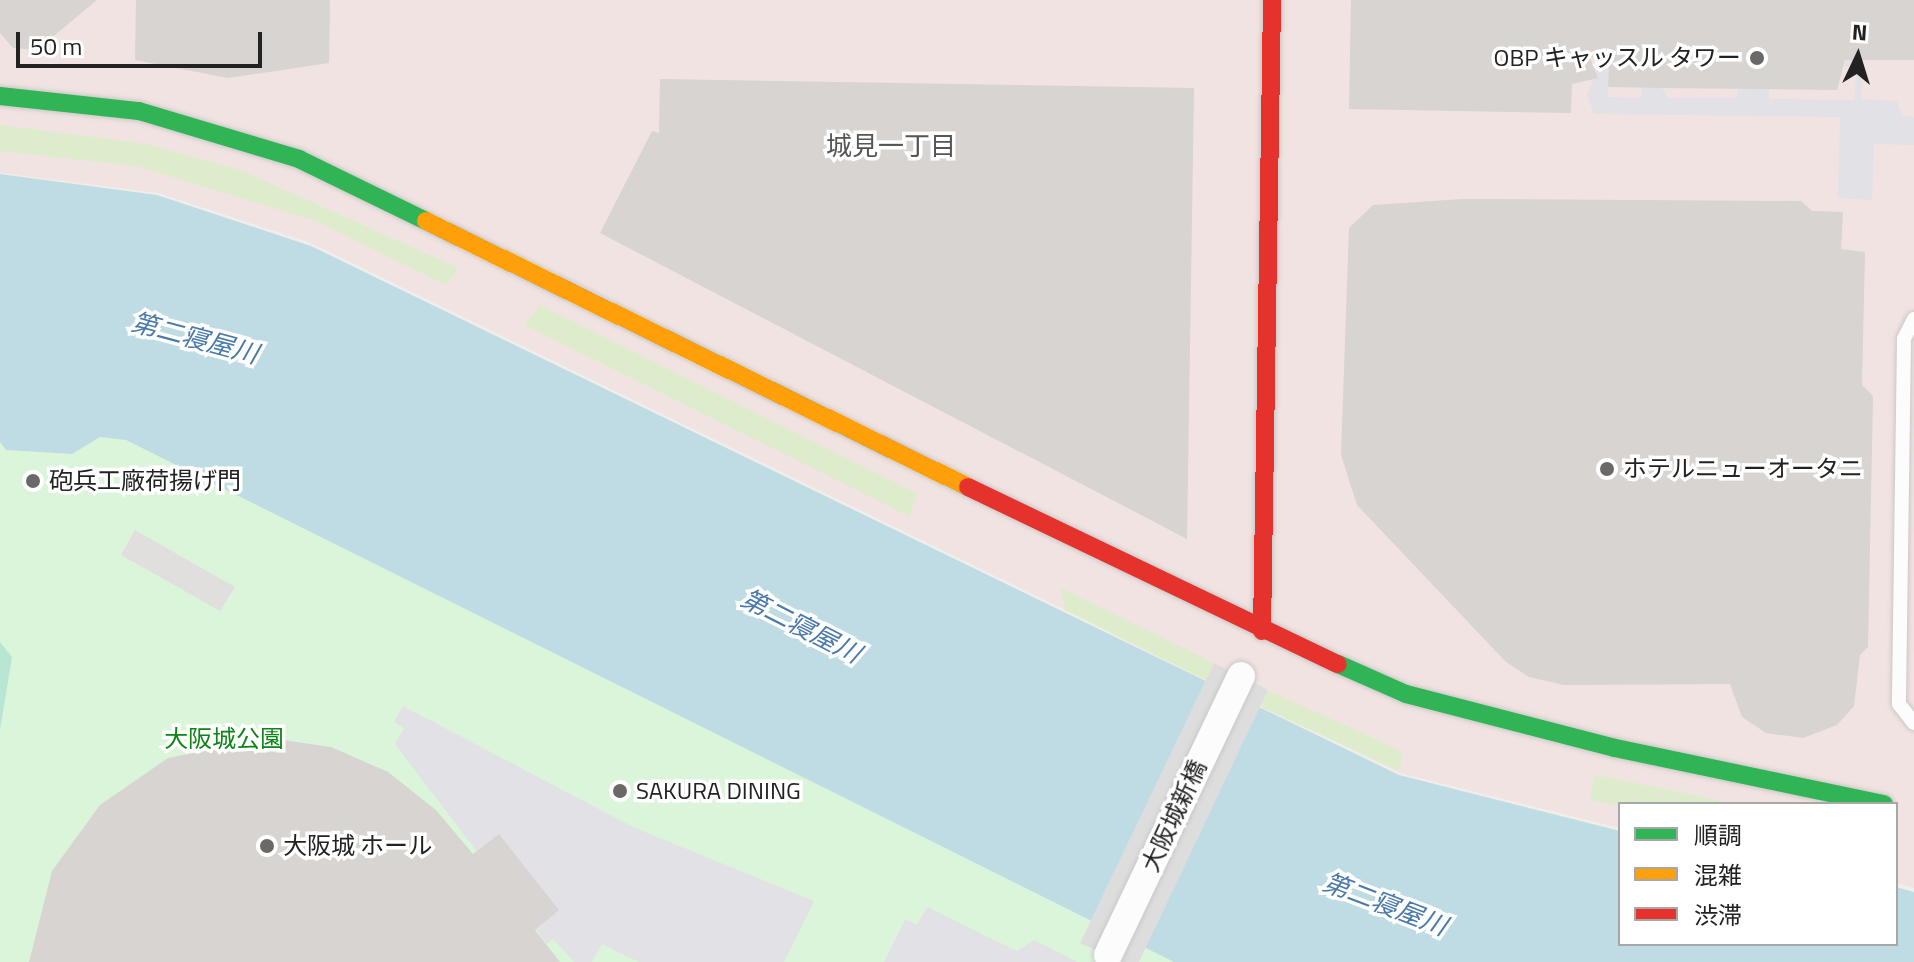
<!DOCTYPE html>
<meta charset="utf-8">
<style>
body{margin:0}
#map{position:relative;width:1914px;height:962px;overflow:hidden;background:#f0eeeb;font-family:"Titillium Web","Noto Sans JP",sans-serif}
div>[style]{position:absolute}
.commercial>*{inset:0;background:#f1e3e1}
.grass>*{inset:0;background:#ddeccb}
.park>*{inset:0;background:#daf5da}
.pitch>*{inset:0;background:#b7e6d2}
.parking>*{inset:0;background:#e0dfde}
.plaza>*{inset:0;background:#e2e1e5}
.water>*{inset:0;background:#bfdbe3}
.pier>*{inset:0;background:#dedddd}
.building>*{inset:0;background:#d7d4d2}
.roads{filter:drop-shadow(0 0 2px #c9c8c7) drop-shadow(0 0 2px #c9c8c7)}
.lane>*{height:14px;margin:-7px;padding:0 7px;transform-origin:7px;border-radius:7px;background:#fdfcfc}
.street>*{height:28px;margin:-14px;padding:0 14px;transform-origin:14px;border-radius:14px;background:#fdfcfc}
.fast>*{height:18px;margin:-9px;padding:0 9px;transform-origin:9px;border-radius:9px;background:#30b455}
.slow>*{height:18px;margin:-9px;padding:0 9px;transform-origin:9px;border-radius:9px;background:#ff9f0a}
.jam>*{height:18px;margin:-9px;padding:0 9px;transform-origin:9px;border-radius:9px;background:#e5322d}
.dots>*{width:22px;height:22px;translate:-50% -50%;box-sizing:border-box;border:4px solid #fff;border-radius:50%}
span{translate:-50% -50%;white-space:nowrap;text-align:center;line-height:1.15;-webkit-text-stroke:7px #fff;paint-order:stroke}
.poi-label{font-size:24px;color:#222}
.right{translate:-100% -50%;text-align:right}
.left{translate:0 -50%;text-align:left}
.park-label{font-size:24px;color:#0c8416}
.street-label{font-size:24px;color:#222}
.neighbourhood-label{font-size:26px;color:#555}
.water-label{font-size:26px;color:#4a7aab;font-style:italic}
.legend{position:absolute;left:1618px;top:802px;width:280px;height:144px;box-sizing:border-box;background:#fff;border:2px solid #a7a7a7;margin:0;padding:10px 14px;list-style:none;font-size:24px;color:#222}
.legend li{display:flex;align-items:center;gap:16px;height:40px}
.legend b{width:40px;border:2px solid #a7a7a7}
.north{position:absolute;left:1818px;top:16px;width:80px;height:80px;-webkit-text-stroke:6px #fff;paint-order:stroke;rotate:4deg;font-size:22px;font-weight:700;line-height:32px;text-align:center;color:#222}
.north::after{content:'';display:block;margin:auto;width:28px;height:36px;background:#222;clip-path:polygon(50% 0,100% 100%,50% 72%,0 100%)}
.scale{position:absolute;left:16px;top:32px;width:246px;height:36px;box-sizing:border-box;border:4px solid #222;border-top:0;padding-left:10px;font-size:24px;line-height:28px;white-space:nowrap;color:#222;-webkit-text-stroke:6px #fff;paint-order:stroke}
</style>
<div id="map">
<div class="commercial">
<div style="clip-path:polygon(0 0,1914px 0,1914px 888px,1896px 883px,1896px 804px,1620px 804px,1620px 828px,1400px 773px,311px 243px,158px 193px,0 173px)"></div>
</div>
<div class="grass">
<div style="clip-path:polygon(0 125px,146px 144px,243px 171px,458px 268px,446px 285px,316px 221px,137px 166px,0 151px)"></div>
<div style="clip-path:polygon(540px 305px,918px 494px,909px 516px,525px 325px)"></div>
<div style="clip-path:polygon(1061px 588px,1214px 663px,1205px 680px,1065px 610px)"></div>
<div style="clip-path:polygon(1268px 690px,1403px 752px,1399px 771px,1261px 707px)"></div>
<div style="clip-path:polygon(1595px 775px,1738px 804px,1620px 806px,1590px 800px)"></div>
</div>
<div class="park">
<div style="clip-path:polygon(100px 437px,126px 440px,1174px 962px,0 962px,0 442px,6px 450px,72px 454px)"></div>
</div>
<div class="pitch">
<div style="clip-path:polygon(0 642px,12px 657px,0 730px)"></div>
</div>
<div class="parking">
<div style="clip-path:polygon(135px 530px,235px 587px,220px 611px,121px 555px)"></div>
</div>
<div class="plaza">
<div style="clip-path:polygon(1845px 60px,1863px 60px,1861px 99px,1897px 101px,1902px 116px,1914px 117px,1914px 145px,1874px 144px,1872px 200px,1838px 198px,1840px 117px,1594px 114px,1587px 94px,1599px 67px,1609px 67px,1608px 97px,1641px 98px,1642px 88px,1662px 88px,1668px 98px,1737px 98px,1738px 89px,1769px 89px,1769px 99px,1855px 100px,1856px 67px,1845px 67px)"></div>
<div style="clip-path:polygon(403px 706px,635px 828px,814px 901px,784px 962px,639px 962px,602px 944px,592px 962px,574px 962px,553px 939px,547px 944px,395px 744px,404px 728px,394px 722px)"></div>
<div style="clip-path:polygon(927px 907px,1017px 951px,1034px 940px,1077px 962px,884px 962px,905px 919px,917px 925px)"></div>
</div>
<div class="water">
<div style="clip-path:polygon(0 174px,157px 195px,311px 246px,1399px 775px,1620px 831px,1620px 944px,1896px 944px,1896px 887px,1914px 892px,1914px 962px,1174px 962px,126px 440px,100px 437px,72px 454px,6px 450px,0 442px)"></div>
</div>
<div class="pier">
<div style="clip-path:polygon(1214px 663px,1268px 690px,1139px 962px,1122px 962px,1080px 943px)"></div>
</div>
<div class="building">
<div style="clip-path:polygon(0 0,97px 0,37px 50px,13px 48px,0 33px)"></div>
<div style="clip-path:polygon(136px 0,330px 0,329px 63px,228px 78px,135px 60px)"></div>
<div style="clip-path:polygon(1351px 0,1914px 0,1914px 60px,1845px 60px,1837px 90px,1662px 88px,1608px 87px,1609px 67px,1589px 55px,1598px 78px,1572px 84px,1571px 113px,1349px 109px)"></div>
<div style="clip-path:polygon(660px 79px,1194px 88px,1187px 539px,600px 233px,652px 131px,659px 133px)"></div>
<div style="clip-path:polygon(1463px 199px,1801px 201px,1812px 211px,1843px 212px,1841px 249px,1865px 252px,1862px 385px,1873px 396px,1868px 647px,1860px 655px,1854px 706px,1837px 725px,1803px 738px,1766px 733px,1742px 717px,1730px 684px,1564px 685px,1529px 677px,1506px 662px,1357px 505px,1341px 455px,1349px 228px,1373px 205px)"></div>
<div style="clip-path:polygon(269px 738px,331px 747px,388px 772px,436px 810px,473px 854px,499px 834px,559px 910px,535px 930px,560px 962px,29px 962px,52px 871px,100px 805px,168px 758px)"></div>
</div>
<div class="roads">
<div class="lane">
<div style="left:1914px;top:319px;width:22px;rotate:117deg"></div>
<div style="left:1904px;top:339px;width:365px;rotate:90.8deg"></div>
<div style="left:1899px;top:704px;width:24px;rotate:52deg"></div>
</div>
<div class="street">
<div style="left:1108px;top:955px;width:309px;rotate:-64.5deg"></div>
</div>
<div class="fast">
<div style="left:0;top:96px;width:140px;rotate:6.2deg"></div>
<div style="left:139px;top:111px;width:167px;rotate:16.7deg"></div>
<div style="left:299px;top:159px;width:141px;rotate:26deg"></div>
<div style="left:1338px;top:664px;width:74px;rotate:23.8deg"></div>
<div style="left:1406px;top:694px;width:216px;rotate:14.5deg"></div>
<div style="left:1615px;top:748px;width:275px;rotate:11.8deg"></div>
</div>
<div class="slow">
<div style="left:426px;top:221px;width:604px;rotate:26.14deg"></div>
</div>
<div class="jam">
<div style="left:968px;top:487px;width:410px;rotate:25.6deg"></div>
<div style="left:1262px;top:631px;width:631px;rotate:-89.09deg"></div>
</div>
</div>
<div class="dots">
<div style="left:1757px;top:58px;background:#6a6968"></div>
<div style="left:1607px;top:469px;background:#6a6968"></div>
<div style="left:33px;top:481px;background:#6a6968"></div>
<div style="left:620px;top:791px;background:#6a6968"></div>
<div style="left:267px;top:846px;background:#6a6968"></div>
</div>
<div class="poi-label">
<span class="right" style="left:1741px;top:58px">OBP キャッスル タワー</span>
<span class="left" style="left:1623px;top:469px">ホテルニューオータニ</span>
<span class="left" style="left:49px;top:481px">砲兵工廠荷揚げ門</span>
<span class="left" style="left:636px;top:791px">SAKURA DINING</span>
<span class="left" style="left:283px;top:846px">大阪城 ホール</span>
</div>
<div class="park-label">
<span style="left:224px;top:739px">大阪城公園</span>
</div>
<div class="street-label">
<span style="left:1174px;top:816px;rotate:-65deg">大阪城新橋</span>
</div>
<div class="neighbourhood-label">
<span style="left:891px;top:146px">城見一丁目</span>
</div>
<div class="water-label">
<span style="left:195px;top:338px;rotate:15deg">第二寝屋川</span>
<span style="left:801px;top:626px;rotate:27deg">第二寝屋川</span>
<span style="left:1385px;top:904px;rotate:21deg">第二寝屋川</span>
</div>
<ul class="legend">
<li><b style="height:10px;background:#30b455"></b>順調</li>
<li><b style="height:10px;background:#ff9f0a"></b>混雑</li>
<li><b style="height:10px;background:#e5322d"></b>渋滞</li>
</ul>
<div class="north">N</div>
<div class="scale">50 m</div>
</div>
